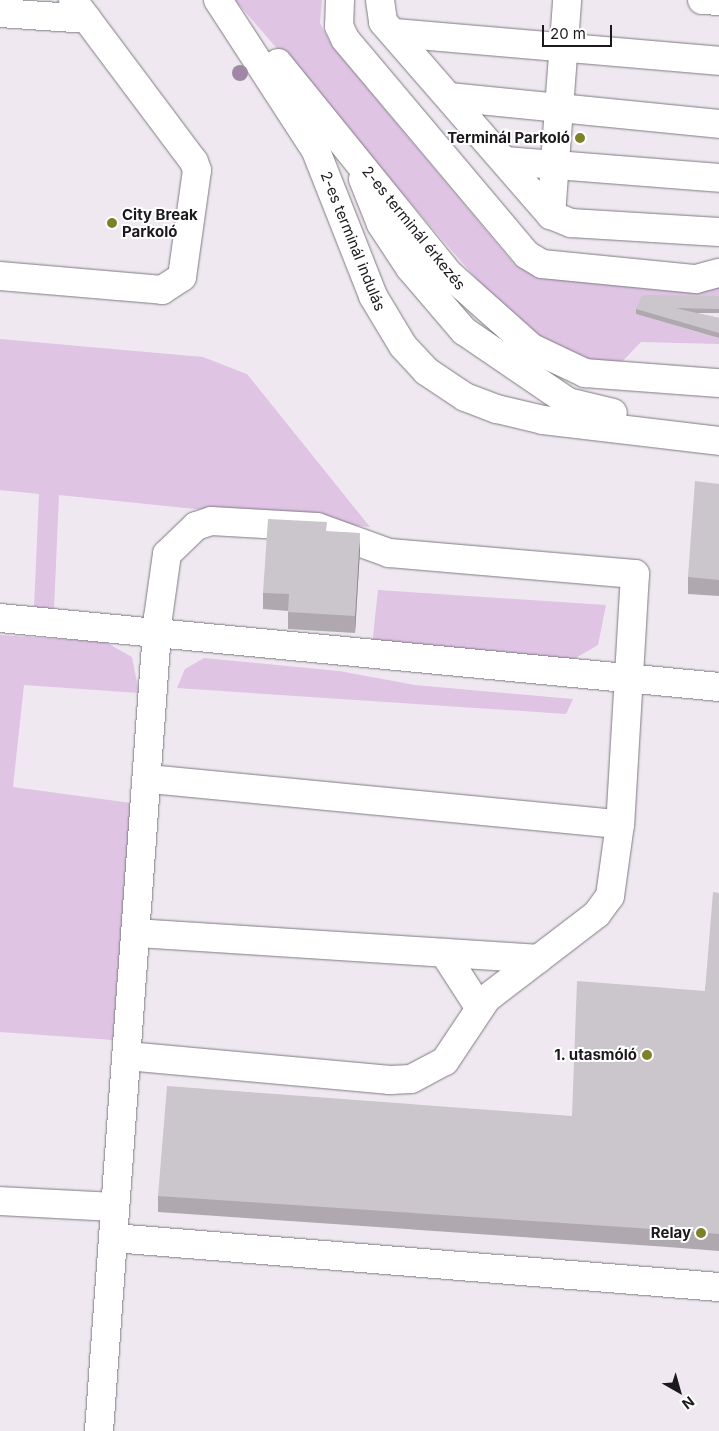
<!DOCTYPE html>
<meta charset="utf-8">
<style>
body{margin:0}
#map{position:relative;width:719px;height:1431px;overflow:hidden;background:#efe8f0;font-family:Inter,sans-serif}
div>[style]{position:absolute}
.green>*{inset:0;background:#dfc4e4}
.roads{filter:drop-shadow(0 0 1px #7f7a80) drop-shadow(0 0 1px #7f7a80)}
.minor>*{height:28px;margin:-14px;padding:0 14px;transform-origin:14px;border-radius:14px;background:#fff}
.trees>*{width:16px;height:16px;margin:-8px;border-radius:50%;background:#a087a5}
.wall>*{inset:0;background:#afa9af}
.shaded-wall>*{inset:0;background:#8e8a8f}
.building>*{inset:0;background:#cbc5cc}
.dots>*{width:14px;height:14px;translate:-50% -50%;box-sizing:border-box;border:2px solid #fff;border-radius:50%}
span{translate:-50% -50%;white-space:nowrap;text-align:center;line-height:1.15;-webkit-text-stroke:4px #fff;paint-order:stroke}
.poi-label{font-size:15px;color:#1b191c;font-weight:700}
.right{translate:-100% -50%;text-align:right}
.left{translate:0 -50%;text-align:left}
.street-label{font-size:15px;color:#1b191c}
.north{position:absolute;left:654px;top:1366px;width:50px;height:50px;-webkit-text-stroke:4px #fff;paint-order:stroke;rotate:142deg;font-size:14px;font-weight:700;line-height:20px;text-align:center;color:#1b191c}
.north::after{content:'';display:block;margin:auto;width:18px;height:22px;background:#1b191c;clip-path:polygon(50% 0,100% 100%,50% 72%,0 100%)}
.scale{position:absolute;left:542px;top:25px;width:70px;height:22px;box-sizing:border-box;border:2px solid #1b191c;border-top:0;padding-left:6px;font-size:15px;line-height:18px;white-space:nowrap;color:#1b191c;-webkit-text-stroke:4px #fff;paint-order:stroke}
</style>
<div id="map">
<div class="green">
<div style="clip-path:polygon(235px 0,322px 0,320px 23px,332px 46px,515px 265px,644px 280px,719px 282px,719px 300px,636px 314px,719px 338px,719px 344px,641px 342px,617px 367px,572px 360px,511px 319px)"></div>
<div style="clip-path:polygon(0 339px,203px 357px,247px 374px,370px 527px,59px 495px,54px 609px,34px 608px,39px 494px,0 490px)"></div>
<div style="clip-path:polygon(378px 590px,606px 605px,598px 645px,574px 659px,372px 645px)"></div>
<div style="clip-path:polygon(0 635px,105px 642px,132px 657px,139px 693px,24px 685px,13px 787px,131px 803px,113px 1040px,0 1032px)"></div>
<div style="clip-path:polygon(204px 658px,339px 671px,415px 685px,573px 699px,566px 714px,177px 688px,185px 669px)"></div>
</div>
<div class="roads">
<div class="minor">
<div style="left:218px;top:0;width:180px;rotate:57deg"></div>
<div style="left:316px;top:151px;width:156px;rotate:68.5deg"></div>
<div style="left:373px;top:296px;width:58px;rotate:59deg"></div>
<div style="left:403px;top:346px;width:34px;rotate:47deg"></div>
<div style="left:426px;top:371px;width:47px;rotate:33.7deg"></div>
<div style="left:465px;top:397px;width:34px;rotate:21deg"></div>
<div style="left:497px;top:409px;width:47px;rotate:13.4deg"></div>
<div style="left:543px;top:420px;width:177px;rotate:6.8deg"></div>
<div style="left:340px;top:0;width:26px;rotate:92deg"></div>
<div style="left:339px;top:26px;width:14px;rotate:65deg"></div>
<div style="left:345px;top:39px;width:282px;rotate:49.9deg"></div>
<div style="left:527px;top:255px;width:17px;rotate:31deg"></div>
<div style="left:542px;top:264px;width:155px;rotate:5.6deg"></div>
<div style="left:696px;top:279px;width:24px;rotate:-15deg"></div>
<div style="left:380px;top:0;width:22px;rotate:82deg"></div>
<div style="left:383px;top:22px;width:256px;rotate:49deg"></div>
<div style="left:551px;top:215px;width:22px;rotate:22deg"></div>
<div style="left:571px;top:223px;width:148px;rotate:3.5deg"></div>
<div style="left:702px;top:0;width:17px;rotate:3deg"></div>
<div style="left:0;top:13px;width:87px;rotate:3.9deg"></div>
<div style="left:394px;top:33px;width:326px;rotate:4.9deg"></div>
<div style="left:278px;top:63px;width:272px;rotate:51deg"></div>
<div style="left:449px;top:274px;width:111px;rotate:41.7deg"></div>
<div style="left:532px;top:348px;width:59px;rotate:25.3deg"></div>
<div style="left:585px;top:373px;width:134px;rotate:4.3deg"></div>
<div style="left:449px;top:97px;width:271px;rotate:5.7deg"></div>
<div style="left:505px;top:161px;width:215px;rotate:4.5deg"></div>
<div style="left:363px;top:179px;width:48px;rotate:68.2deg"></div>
<div style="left:381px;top:224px;width:53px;rotate:56.6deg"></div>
<div style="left:410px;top:268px;width:83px;rotate:49.4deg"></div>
<div style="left:464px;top:331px;width:126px;rotate:34.3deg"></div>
<div style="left:568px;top:402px;width:46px;rotate:13.7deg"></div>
<div style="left:551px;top:215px;width:216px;rotate:-85.7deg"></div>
<div style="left:0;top:276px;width:163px;rotate:4.9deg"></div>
<div style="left:162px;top:290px;width:24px;rotate:-33deg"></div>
<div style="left:182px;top:277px;width:108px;rotate:-82deg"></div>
<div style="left:197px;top:170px;width:9px;rotate:-111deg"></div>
<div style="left:194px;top:162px;width:202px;rotate:-126.8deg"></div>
<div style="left:0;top:618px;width:722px;rotate:5.48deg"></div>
<div style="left:149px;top:779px;width:473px;rotate:5.5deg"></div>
<div style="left:137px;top:933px;width:402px;rotate:3.7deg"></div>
<div style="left:444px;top:953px;width:64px;rotate:57.1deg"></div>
<div style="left:0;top:1201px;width:115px;rotate:3deg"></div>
<div style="left:114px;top:1238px;width:607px;rotate:4.63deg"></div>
<div style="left:99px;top:1431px;width:815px;rotate:-85.85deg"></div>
<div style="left:158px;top:618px;width:65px;rotate:-82deg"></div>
<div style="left:167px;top:554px;width:40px;rotate:-44deg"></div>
<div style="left:196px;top:526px;width:16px;rotate:-18deg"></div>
<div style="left:211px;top:521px;width:106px;rotate:3.2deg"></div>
<div style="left:317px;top:527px;width:77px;rotate:19.9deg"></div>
<div style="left:389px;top:553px;width:247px;rotate:4.9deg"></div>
<div style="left:635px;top:574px;width:250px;rotate:93.4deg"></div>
<div style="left:620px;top:824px;width:73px;rotate:97.9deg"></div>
<div style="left:610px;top:896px;width:22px;rotate:126deg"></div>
<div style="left:597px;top:914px;width:138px;rotate:142.6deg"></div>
<div style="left:487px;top:998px;width:76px;rotate:123.7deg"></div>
<div style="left:445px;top:1061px;width:38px;rotate:152deg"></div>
<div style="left:411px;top:1079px;width:21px;rotate:177deg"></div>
<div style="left:390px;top:1080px;width:264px;rotate:-174.8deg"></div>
</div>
</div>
<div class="trees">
<div style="left:240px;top:73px"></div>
</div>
<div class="wall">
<div style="clip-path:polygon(719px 296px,719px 313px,696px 313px,719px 318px,719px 338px,636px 314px,636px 309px)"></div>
<div style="clip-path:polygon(719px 484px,719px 596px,688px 594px,688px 577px)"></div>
<div style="clip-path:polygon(327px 531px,360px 550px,355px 633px,288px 629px,288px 611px,263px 609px,263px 593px)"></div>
<div style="clip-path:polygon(719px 893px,719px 1251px,668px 1247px,158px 1212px,158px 1196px,572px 1116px,705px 991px)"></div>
</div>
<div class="shaded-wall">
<div style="clip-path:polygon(360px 533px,360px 550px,355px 633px,355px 616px)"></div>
</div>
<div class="building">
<div style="clip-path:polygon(642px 295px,719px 296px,719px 309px,675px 308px,719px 318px,719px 333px,636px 309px)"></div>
<div style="clip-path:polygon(695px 481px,719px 484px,719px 580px,688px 577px)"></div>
<div style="clip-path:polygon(268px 519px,327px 522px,326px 531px,360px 533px,355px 616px,288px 612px,289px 594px,263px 593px)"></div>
<div style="clip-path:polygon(713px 892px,719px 893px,719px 1234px,668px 1230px,158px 1196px,167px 1086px,572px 1116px,577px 981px,705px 991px)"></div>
</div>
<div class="dots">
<div style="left:580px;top:138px;background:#7e812a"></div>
<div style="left:112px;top:223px;background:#7e812a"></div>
<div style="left:647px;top:1055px;background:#7e812a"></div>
<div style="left:701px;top:1233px;background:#7e812a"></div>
</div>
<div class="poi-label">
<span class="right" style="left:570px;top:138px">Terminál Parkoló</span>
<span class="left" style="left:122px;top:223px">City Break<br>Parkoló</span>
<span class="right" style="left:637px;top:1055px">1. utasmóló</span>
<span class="right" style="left:691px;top:1233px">Relay</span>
</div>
<div class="street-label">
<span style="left:414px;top:228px;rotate:51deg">2-es terminál érkezés</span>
<span style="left:353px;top:241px;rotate:68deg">2-es terminál indulás</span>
</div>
<div class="north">N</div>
<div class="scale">20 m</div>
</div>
